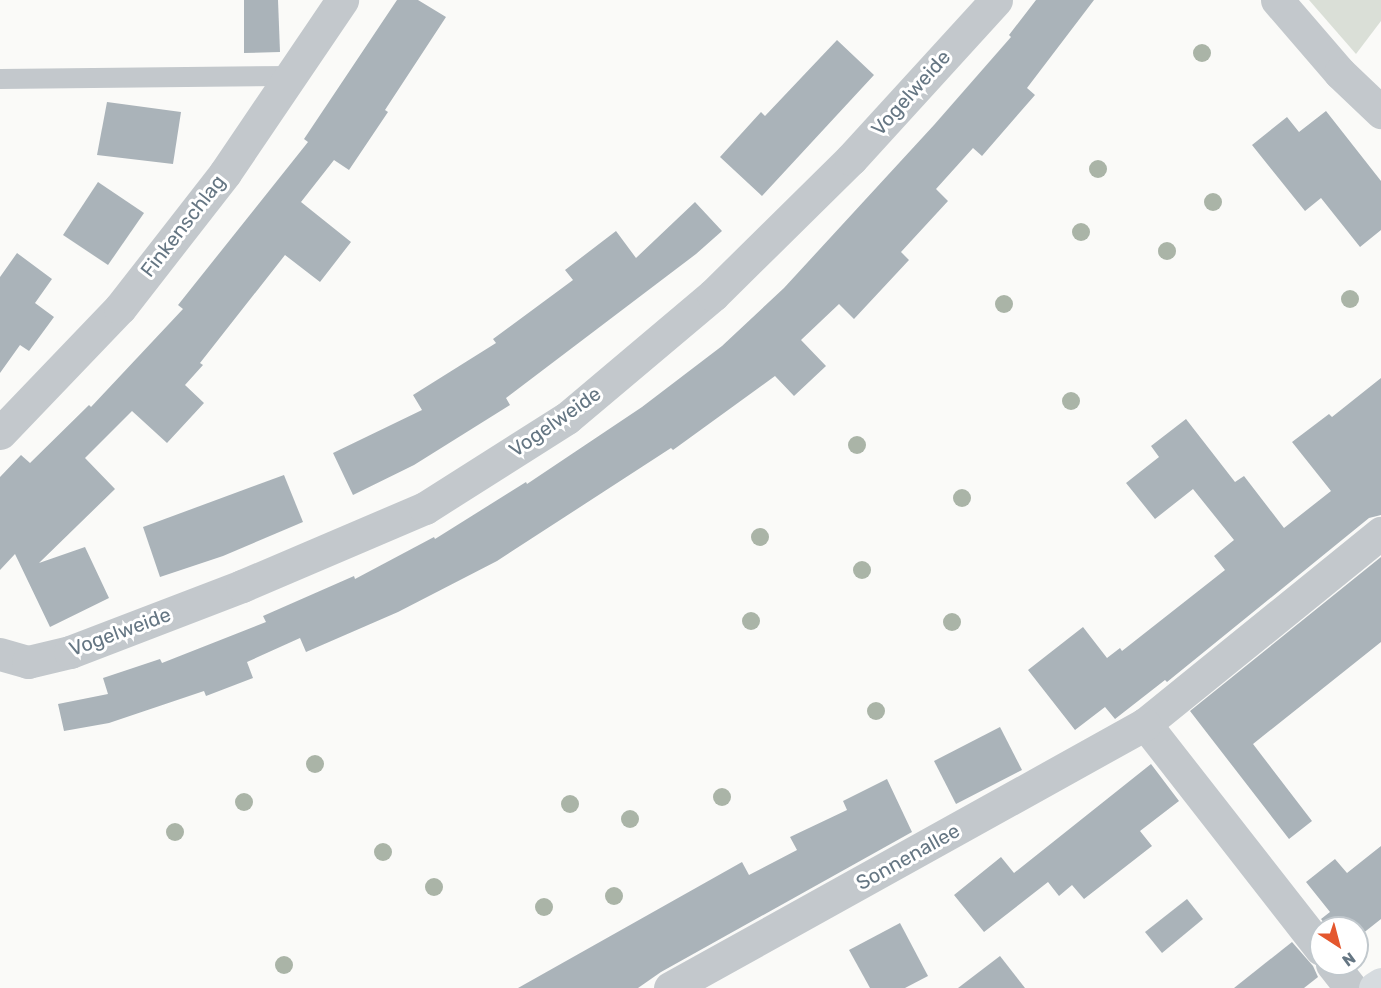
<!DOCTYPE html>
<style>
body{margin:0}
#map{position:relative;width:1381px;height:988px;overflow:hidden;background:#fafaf8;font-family:Rubik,sans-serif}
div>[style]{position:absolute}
.green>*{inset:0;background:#dadfd7}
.building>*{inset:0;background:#aab3b9}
.lane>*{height:20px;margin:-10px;padding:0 10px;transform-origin:10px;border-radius:10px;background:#c3c8cc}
.street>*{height:33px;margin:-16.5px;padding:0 16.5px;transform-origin:16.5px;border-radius:16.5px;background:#c3c8cc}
.secondary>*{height:33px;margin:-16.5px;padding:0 16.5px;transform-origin:16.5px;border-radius:16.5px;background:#d6dbdf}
.trees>*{width:18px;height:18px;margin:-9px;border-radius:50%;background:#aab4a7}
span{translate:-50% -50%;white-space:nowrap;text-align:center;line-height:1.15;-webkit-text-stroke:6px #fff;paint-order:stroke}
.street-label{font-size:20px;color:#657683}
.north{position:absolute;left:1309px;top:916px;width:60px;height:60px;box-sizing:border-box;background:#fff;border:2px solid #c1c8cd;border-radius:50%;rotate:144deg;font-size:16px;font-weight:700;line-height:24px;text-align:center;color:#657683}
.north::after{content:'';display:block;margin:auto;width:21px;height:27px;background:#e4572e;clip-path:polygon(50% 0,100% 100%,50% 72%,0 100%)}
</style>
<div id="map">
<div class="green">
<div style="clip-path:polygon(1309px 0,1381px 0,1381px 21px,1356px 54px)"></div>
</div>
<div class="building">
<div style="clip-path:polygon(244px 0,278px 0,280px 52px,244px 53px)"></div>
<div style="clip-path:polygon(397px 0,418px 0,446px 17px,385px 110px,388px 112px,349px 170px,334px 160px,301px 202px,351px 242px,320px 282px,285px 255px,200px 363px,203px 365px,185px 385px,204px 403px,167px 443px,132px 411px,85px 458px,115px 489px,39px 563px,85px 547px,109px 598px,50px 627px,15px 554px,0 570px,0 477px,21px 455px,30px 463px,89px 405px,91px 407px,183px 309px,178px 305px,308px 142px,304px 139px)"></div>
<div style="clip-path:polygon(1036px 0,1094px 0,1027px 88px,1035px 95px,982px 156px,973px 148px,936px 189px,948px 201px,901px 252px,909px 260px,854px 319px,839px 304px,801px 340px,826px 366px,794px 396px,775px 376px,673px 450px,671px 448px,497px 561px,398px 612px,306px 652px,300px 638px,247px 662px,253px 678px,206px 696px,204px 691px,109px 723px,64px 731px,58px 704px,108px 694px,103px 678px,160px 659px,162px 663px,266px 622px,263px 616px,354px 576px,355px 579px,434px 537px,435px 539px,526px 482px,527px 484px,642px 407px,722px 346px,784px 288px,934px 125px,1011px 37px,1009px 35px)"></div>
<div style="clip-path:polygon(837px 40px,874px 75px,762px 196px,720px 157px,761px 112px,765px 116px)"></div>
<div style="clip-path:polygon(107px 102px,181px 112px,173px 164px,97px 155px)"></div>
<div style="clip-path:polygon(1326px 111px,1381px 181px,1381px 230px,1360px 247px,1321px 198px,1305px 211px,1252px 145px,1287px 117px,1299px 132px)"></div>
<div style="clip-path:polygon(98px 182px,144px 213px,108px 265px,63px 235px)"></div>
<div style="clip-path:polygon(695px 202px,722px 231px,696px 254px,506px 398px,510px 405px,414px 465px,353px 495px,333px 453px,422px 410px,413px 395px,496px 343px,493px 339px,573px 280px,565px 270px,616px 231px,636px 258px)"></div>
<div style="clip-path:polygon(17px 253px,52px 279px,35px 303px,54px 317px,29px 351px,20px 345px,0 373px,0 277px)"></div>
<div style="clip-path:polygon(1381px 378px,1381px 515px,1369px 518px,1167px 682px,1165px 680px,1115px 719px,1105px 707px,1075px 730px,1028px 670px,1083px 627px,1107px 658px,1120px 648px,1122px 651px,1225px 570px,1214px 556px,1234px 540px,1193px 489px,1155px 519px,1126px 483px,1159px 457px,1151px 446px,1186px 419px,1235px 482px,1244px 476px,1284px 528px,1331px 491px,1292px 442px,1329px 414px,1332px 417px)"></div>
<div style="clip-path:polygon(284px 475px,303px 522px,223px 556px,160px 577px,143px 527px)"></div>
<div style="clip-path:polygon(1381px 557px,1381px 642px,1253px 744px,1312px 821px,1289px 839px,1190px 711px)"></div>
<div style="clip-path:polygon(1000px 727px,1022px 770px,956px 804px,934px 761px)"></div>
<div style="clip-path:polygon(1151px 764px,1179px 801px,1140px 831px,1152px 846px,1084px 899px,1072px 885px,1059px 896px,1048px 882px,984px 932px,954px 895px,1001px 857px,1014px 873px)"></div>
<div style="clip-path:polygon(887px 779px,912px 832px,661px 972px,638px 988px,518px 988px,742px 862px,749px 875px,797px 850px,790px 837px,847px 810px,843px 801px)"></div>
<div style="clip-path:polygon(1381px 846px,1381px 919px,1357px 938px,1357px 928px,1328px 928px,1321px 919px,1330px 912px,1306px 882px,1335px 859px,1347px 873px)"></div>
<div style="clip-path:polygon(1187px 899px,1203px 919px,1162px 953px,1145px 932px)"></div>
<div style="clip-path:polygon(900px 923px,928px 976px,905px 988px,870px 988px,849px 950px)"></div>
<div style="clip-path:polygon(1292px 942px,1313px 966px,1318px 977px,1304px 988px,1234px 988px)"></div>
<div style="clip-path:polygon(1000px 956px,1025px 988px,958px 988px)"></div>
</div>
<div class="lane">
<div style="left:0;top:79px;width:292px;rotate:-0.6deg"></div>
</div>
<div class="street">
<div style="left:1277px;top:0;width:96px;rotate:49.2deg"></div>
<div style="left:1340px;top:73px;width:57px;rotate:43.6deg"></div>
<div style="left:0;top:433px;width:173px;rotate:-46.2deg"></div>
<div style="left:120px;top:308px;width:171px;rotate:-52.1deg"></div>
<div style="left:225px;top:173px;width:209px;rotate:-55.9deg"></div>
<div style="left:0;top:654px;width:29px;rotate:16deg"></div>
<div style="left:28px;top:662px;width:43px;rotate:-13.4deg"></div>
<div style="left:70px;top:652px;width:184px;rotate:-21deg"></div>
<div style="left:242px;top:586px;width:199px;rotate:-23.1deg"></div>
<div style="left:425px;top:508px;width:168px;rotate:-32.4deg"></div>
<div style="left:567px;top:418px;width:191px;rotate:-40.1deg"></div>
<div style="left:713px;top:295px;width:194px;rotate:-44.6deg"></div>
<div style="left:851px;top:159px;width:215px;rotate:-47.6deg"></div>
<div style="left:1321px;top:949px;width:286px;rotate:-128deg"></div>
<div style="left:1145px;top:724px;width:304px;rotate:-39deg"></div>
<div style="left:1332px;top:964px;width:31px;rotate:52deg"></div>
<div style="left:670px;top:988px;width:543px;rotate:-29.06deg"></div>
</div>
<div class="secondary">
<div style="left:1375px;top:988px;width:7px;rotate:-34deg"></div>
</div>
<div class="trees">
<div style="left:1202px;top:53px"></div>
<div style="left:1098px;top:169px"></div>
<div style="left:1213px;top:202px"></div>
<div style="left:1081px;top:232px"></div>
<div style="left:1167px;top:251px"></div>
<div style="left:1350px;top:299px"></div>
<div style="left:1004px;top:304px"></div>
<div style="left:1071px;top:401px"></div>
<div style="left:857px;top:445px"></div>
<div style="left:962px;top:498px"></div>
<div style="left:760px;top:537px"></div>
<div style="left:862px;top:570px"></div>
<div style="left:751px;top:621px"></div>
<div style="left:952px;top:622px"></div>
<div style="left:876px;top:711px"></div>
<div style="left:315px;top:764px"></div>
<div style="left:722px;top:797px"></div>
<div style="left:244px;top:802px"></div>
<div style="left:570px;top:804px"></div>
<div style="left:630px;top:819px"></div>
<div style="left:175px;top:832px"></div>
<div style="left:383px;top:852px"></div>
<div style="left:434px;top:887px"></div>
<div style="left:614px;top:896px"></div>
<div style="left:544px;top:907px"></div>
<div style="left:284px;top:965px"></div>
</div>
<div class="street-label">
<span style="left:911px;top:93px;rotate:-48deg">Vogelweide</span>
<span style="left:183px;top:226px;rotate:-52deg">Finkenschlag</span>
<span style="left:555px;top:422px;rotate:-35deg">Vogelweide</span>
<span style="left:120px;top:632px;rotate:-20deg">Vogelweide</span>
<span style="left:908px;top:857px;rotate:-29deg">Sonnenallee</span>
</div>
<div class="north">N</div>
</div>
